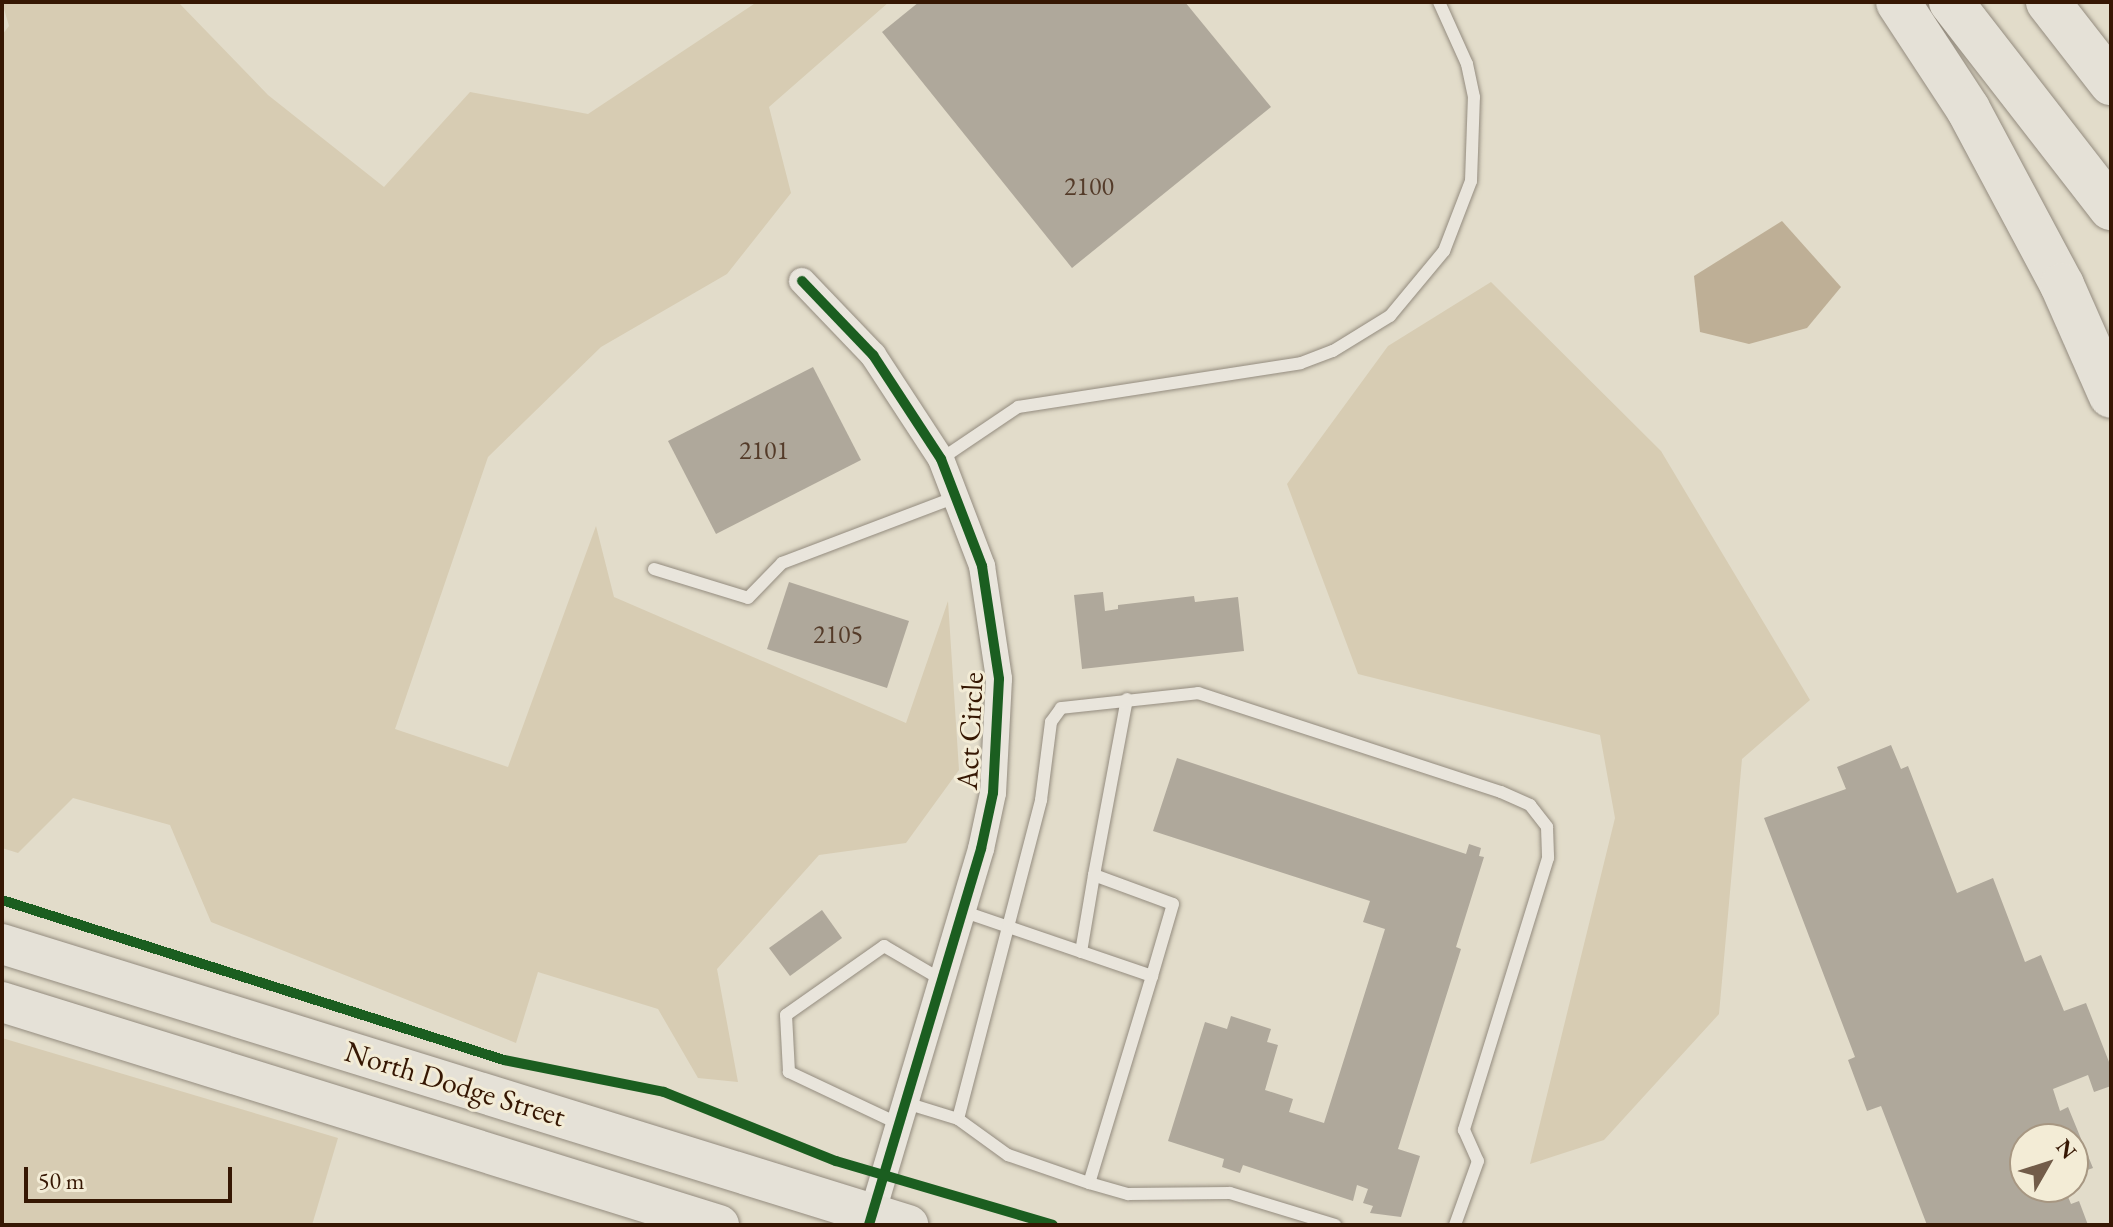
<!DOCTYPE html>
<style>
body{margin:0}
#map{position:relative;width:2113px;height:1227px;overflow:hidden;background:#e2dcca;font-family:"EB Garamond",serif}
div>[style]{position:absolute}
.green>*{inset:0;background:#d7ccb3}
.water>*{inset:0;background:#beaf96}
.building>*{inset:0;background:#afa89b}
.roads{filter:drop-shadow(0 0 2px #948c7f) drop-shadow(0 0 2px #948c7f)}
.service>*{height:12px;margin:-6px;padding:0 6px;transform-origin:6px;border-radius:6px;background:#e9e5dc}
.minor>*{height:26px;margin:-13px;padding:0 13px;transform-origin:13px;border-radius:13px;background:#e9e5dc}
.primary>*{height:40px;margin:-20px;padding:0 20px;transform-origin:20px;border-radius:20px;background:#e5e1d7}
.motorway>*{height:44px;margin:-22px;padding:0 22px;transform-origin:22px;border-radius:22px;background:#e5e1d7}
.cycleway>*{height:10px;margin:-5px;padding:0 5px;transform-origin:5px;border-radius:5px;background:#1b5e20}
span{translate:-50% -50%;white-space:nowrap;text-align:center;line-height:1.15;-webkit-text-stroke:6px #f3ecd6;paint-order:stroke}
.number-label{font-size:26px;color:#543b29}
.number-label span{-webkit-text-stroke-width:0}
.street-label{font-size:30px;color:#361703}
.frame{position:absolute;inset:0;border:4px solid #361703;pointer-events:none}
.north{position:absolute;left:2009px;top:1123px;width:80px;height:80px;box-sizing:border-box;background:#f3ecd6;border:2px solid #a79782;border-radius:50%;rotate:51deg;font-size:22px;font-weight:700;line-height:32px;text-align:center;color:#361703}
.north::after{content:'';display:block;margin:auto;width:28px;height:36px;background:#725c49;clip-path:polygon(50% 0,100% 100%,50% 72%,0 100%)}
.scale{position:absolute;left:24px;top:1167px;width:208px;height:36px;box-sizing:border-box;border:4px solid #361703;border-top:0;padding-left:10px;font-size:24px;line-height:28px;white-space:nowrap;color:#361703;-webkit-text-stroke:6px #f3ecd6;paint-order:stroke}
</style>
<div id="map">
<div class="green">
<div style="clip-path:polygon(2px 2px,178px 2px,268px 95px,384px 187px,470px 92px,588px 114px,757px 2px,889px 2px,769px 107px,791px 193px,727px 274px,601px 347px,488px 457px,395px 729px,508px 767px,596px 526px,614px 597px,906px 723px,948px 601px,959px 770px,906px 843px,819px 855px,717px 969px,738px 1082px,698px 1078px,658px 1009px,538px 972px,516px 1043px,211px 922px,170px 825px,73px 798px,18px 853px,2px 848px,2px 35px,9px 26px)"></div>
<div style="clip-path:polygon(1491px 282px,1661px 451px,1810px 700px,1742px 759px,1719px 1014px,1604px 1140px,1530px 1164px,1615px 818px,1600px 735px,1358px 674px,1287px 484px,1388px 346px)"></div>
<div style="clip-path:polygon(2px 1038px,338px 1138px,312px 1225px,2px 1225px)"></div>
</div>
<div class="water">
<div style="clip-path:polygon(1782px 221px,1841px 287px,1807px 328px,1749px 344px,1700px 332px,1694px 276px)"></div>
</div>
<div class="building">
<div style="clip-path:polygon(919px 2px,1185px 2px,1271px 107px,1072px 268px,882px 32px)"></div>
<div style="clip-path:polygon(813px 367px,861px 460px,716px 534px,668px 441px)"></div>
<div style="clip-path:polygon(789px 582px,909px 621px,887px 688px,767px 649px)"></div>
<div style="clip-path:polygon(1103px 592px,1105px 611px,1118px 609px,1118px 605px,1194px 596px,1195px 602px,1238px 597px,1244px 651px,1082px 669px,1074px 595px)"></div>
<div style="clip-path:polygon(1891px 745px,1901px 769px,1908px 766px,1957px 893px,1993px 878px,2025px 962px,2041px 955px,2064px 1011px,2086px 1003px,2111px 1067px,2111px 1086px,2094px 1092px,2088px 1075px,2053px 1089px,2060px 1111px,2068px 1107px,2093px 1168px,2073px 1175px,2073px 1139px,2025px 1139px,2025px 1187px,2064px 1187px,2071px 1204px,2079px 1201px,2088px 1225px,1927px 1225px,1881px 1106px,1867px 1111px,1848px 1060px,1855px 1057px,1764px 818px,1846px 789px,1837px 767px)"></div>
<div style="clip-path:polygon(1177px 758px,1466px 854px,1469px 844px,1481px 848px,1479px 856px,1484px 857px,1456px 947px,1461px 949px,1398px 1149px,1420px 1156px,1401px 1217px,1370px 1213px,1373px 1206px,1363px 1203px,1368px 1189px,1357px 1185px,1353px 1201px,1243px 1165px,1240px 1173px,1222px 1167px,1224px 1159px,1168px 1141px,1205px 1022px,1227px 1029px,1231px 1016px,1271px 1029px,1267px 1042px,1278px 1045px,1265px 1090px,1293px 1099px,1289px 1112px,1324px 1123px,1385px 929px,1363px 922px,1370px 901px,1153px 831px)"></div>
<div style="clip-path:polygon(822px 910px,842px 938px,790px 976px,769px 948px)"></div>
</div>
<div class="roads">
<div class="service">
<div style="left:941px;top:459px;width:93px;rotate:-34deg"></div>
<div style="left:1018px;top:407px;width:286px;rotate:-8.8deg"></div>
<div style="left:1301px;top:363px;width:34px;rotate:-21deg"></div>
<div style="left:1333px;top:351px;width:67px;rotate:-31.6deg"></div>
<div style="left:1390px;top:316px;width:85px;rotate:-50.3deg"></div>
<div style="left:1444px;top:251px;width:75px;rotate:-68.9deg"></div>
<div style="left:1471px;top:181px;width:84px;rotate:-88deg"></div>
<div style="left:1474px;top:97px;width:34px;rotate:-102deg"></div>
<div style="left:1467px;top:64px;width:68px;rotate:-114.3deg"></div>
<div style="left:654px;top:569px;width:98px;rotate:17.1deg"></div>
<div style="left:748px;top:598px;width:49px;rotate:-45.8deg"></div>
<div style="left:782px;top:563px;width:186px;rotate:-20.8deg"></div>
<div style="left:1094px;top:875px;width:179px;rotate:-79.4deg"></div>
<div style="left:962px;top:911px;width:201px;rotate:18.9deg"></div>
<div style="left:1152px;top:976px;width:216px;rotate:106.9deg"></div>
<div style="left:1081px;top:952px;width:78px;rotate:-80.4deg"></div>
<div style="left:1094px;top:875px;width:84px;rotate:20.2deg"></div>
<div style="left:1173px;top:904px;width:75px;rotate:106.3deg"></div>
<div style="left:906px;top:1103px;width:54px;rotate:17.1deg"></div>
<div style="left:958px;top:1119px;width:62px;rotate:35.8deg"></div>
<div style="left:1008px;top:1155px;width:86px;rotate:19.1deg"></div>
<div style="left:1089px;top:1183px;width:41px;rotate:15.8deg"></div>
<div style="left:1128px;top:1194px;width:102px;rotate:-0.6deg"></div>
<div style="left:1230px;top:1193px;width:110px;rotate:16.9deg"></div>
<div style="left:958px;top:1119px;width:330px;rotate:-75.4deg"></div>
<div style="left:1041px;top:800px;width:79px;rotate:-82.7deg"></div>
<div style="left:1051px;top:722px;width:17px;rotate:-54deg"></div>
<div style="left:1061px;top:708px;width:138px;rotate:-6.2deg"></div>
<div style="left:1198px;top:693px;width:319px;rotate:18.1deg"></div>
<div style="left:1501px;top:792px;width:32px;rotate:24deg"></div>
<div style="left:1530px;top:805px;width:28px;rotate:52deg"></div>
<div style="left:1547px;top:827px;width:31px;rotate:88deg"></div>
<div style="left:1548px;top:858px;width:285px;rotate:107.2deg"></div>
<div style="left:1464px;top:1130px;width:34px;rotate:66deg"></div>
<div style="left:1478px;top:1161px;width:68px;rotate:109.8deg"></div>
<div style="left:899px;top:1124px;width:122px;rotate:-154.7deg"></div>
<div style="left:789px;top:1072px;width:57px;rotate:-93deg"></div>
<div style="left:786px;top:1015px;width:120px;rotate:-35.1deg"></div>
<div style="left:884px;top:946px;width:67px;rotate:30.4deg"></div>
</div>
<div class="minor">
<div style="left:802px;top:281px;width:103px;rotate:46.2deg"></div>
<div style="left:873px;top:355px;width:124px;rotate:56.8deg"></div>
<div style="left:941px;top:459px;width:115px;rotate:69deg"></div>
<div style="left:982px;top:566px;width:114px;rotate:81.4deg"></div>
<div style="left:999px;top:679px;width:114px;rotate:93deg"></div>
<div style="left:993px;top:793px;width:57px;rotate:102.1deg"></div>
<div style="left:981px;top:849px;width:392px;rotate:106.6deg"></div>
</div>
<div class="primary">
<div style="left:2px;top:944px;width:949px;rotate:17.23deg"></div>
<div style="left:2px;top:1002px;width:751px;rotate:17.28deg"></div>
</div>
<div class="motorway">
<div style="left:1898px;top:2px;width:128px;rotate:56.8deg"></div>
<div style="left:1968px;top:109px;width:200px;rotate:61.9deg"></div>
<div style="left:2062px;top:285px;width:121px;rotate:66.2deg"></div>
<div style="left:1951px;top:2px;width:261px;rotate:52.2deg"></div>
<div style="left:2048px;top:2px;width:103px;rotate:52.1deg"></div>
</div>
</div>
<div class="cycleway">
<div style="left:802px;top:281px;width:103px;rotate:46.2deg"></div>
<div style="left:873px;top:355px;width:124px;rotate:56.8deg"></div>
<div style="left:941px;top:459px;width:115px;rotate:69deg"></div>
<div style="left:982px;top:566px;width:114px;rotate:81.4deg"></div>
<div style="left:999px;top:679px;width:114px;rotate:93deg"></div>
<div style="left:993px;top:793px;width:57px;rotate:102.1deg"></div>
<div style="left:981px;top:849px;width:392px;rotate:106.6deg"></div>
<div style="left:2px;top:900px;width:527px;rotate:17.68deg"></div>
<div style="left:504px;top:1060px;width:163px;rotate:11.3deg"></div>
<div style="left:664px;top:1092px;width:185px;rotate:21.9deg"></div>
<div style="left:836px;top:1161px;width:226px;rotate:16.4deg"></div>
</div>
<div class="number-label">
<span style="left:1089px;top:187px">2100</span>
<span style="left:764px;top:451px">2101</span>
<span style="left:838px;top:635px">2105</span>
</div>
<div class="street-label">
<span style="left:970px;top:731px;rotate:-87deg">Act Circle</span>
<span style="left:455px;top:1084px;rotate:17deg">North Dodge Street</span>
</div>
<div class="frame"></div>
<div class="north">N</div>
<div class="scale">50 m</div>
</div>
